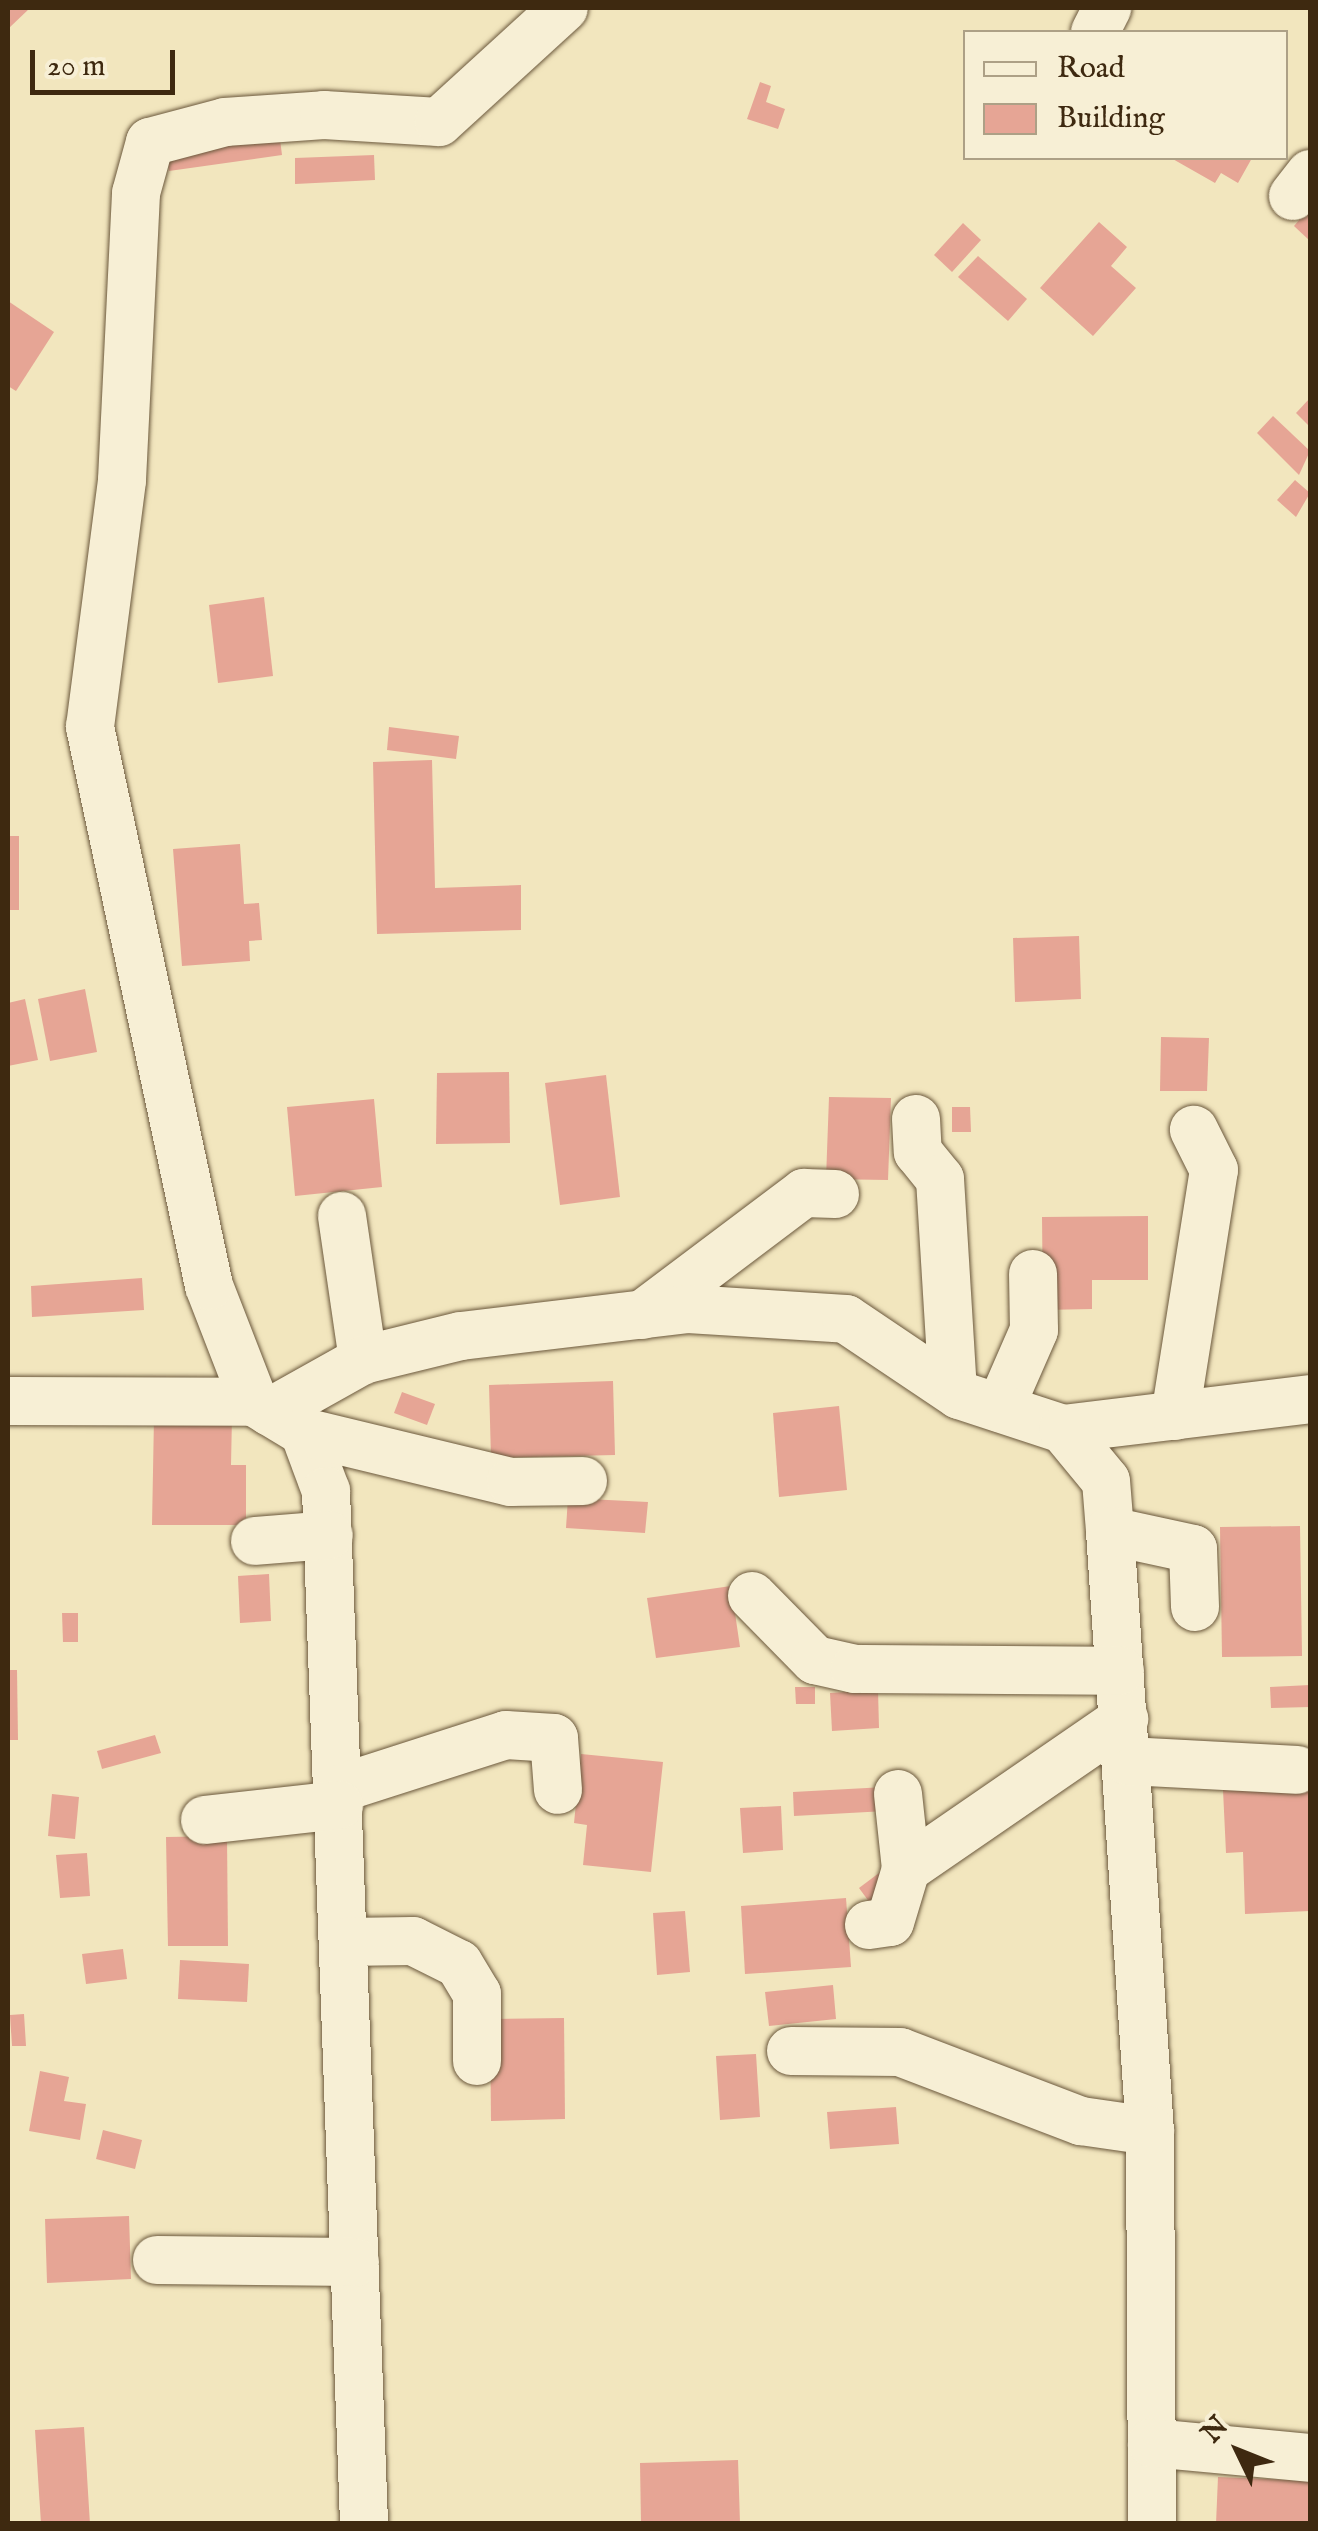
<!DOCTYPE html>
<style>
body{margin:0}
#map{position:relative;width:1318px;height:2531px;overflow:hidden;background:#f2e6be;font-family:"IM FELL English",serif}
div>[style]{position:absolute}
.building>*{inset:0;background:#e6a595}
.roads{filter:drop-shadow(0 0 2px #6b583c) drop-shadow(0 0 2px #6b583c)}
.street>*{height:48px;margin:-24px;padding:0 24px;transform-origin:24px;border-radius:24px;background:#f7efd5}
span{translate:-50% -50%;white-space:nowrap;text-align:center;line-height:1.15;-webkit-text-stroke:8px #f7efd5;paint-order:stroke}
.frame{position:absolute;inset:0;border:10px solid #3e2910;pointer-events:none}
.legend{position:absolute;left:963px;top:30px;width:325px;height:130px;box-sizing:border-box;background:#f7efd5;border:2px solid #ada086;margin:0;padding:12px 18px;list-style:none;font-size:30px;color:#3e2910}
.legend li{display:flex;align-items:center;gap:20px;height:50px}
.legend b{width:50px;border:2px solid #ada086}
.north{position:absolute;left:1188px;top:2401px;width:100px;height:100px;-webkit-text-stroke:8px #f7efd5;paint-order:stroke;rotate:313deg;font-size:28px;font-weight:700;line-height:40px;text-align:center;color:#3e2910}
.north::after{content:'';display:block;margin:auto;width:35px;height:45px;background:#3e2910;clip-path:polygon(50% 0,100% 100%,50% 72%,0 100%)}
.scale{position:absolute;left:30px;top:50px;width:145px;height:45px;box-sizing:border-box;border:5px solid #3e2910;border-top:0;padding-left:12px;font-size:30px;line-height:35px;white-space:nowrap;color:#3e2910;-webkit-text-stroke:8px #f7efd5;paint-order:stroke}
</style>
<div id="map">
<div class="building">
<div style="clip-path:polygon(8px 8px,30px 8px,8px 29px)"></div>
<div style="clip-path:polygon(760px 82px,771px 86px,766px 102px,785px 109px,778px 129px,747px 119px)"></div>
<div style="clip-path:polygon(279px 131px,282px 155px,169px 171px,166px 147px)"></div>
<div style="clip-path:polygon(374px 155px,375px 180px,295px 184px,295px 158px)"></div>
<div style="clip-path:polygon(1171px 158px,1252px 158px,1238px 183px,1221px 173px,1215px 183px)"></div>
<div style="clip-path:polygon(1310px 207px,1310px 241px,1294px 226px)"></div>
<div style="clip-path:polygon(1099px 222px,1127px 247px,1111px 266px,1136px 288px,1093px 336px,1040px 288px)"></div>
<div style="clip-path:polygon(963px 223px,981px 240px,952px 272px,934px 255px)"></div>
<div style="clip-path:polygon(978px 256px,1027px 299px,1008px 321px,958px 277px)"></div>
<div style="clip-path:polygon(8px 301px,54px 332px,16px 391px,8px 386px)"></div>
<div style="clip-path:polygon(1310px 398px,1310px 427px,1296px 413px)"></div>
<div style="clip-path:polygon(1273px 416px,1310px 451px,1299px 475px,1257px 433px)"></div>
<div style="clip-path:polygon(1295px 480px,1310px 493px,1296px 517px,1277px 500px)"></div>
<div style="clip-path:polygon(264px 597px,273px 676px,218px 683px,209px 605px)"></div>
<div style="clip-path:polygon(389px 727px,459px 736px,456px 759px,387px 750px)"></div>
<div style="clip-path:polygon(432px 760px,435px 888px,521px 885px,521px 930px,377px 934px,373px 762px)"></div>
<div style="clip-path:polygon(8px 836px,19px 836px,19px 910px,8px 910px)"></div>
<div style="clip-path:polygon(240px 844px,244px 904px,259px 903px,262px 940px,249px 941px,250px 961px,182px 966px,173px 849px)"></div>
<div style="clip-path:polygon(1079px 936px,1081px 999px,1015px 1002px,1013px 938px)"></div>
<div style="clip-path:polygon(85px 989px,97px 1052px,50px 1061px,38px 999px)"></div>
<div style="clip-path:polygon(25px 999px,38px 1060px,8px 1066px,8px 1003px)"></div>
<div style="clip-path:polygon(1161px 1037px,1209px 1038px,1207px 1091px,1160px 1091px)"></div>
<div style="clip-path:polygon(509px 1072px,510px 1143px,436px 1144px,437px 1073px)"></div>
<div style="clip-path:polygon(606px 1075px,620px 1197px,560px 1205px,545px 1083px)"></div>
<div style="clip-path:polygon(829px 1097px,891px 1098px,888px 1180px,826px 1179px)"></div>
<div style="clip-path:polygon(374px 1099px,382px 1187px,295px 1196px,287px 1107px)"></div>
<div style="clip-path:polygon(952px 1107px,970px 1107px,971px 1132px,952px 1132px)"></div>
<div style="clip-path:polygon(1148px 1216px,1148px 1280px,1092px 1280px,1092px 1309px,1043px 1310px,1042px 1217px)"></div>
<div style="clip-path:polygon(142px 1278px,144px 1310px,32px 1317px,31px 1286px)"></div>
<div style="clip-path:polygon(613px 1381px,615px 1455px,491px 1458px,489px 1385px)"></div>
<div style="clip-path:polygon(402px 1392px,435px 1404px,427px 1425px,394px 1413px)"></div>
<div style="clip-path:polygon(839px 1406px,847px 1490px,779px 1497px,773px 1413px)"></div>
<div style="clip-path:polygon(154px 1417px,232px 1417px,231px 1465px,246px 1465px,246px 1525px,152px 1525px)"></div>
<div style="clip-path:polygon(568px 1498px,648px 1502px,645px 1533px,566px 1528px)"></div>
<div style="clip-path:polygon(1300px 1526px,1302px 1656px,1222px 1657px,1220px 1527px)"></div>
<div style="clip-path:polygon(269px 1574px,271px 1621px,240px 1623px,238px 1576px)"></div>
<div style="clip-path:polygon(731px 1586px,740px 1647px,656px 1658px,647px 1598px)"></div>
<div style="clip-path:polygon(62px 1613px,78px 1613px,78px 1642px,63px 1642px)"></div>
<div style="clip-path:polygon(8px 1670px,17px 1670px,18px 1740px,8px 1740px)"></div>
<div style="clip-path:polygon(1310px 1685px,1310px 1707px,1271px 1708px,1270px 1687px)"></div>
<div style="clip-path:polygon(795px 1687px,815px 1687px,815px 1704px,796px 1704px)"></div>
<div style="clip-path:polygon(878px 1690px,879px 1728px,832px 1731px,830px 1693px)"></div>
<div style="clip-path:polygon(155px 1735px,161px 1753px,102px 1769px,97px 1751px)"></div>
<div style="clip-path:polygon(581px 1754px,663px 1762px,651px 1872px,583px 1865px,587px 1825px,574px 1823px)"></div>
<div style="clip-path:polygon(1310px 1786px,1310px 1911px,1245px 1914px,1243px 1852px,1226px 1853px,1223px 1790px)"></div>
<div style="clip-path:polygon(885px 1787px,886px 1811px,794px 1816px,793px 1792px)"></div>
<div style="clip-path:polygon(52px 1794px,79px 1797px,75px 1839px,48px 1836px)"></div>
<div style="clip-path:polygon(781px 1806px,783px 1850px,743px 1853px,740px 1808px)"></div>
<div style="clip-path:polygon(227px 1836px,228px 1946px,168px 1946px,166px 1837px)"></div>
<div style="clip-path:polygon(87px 1853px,90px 1896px,60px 1898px,56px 1855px)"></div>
<div style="clip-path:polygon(883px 1870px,893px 1885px,870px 1903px,859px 1888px)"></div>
<div style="clip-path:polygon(846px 1898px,851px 1967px,745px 1974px,741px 1906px)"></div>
<div style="clip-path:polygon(685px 1911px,690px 1972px,657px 1975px,653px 1913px)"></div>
<div style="clip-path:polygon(123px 1949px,127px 1979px,86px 1984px,82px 1954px)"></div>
<div style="clip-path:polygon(180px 1960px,249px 1964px,247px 2002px,178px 1999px)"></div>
<div style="clip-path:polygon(833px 1985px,836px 2019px,769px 2026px,765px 1992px)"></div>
<div style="clip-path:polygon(24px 2014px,26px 2046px,12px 2046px,10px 2015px)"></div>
<div style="clip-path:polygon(564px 2018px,565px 2119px,491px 2121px,490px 2019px)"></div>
<div style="clip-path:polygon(756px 2054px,760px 2117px,720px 2120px,716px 2056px)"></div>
<div style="clip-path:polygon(40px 2071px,69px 2077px,64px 2101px,86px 2104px,80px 2140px,29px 2131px)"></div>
<div style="clip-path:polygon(896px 2107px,899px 2144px,830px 2149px,827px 2112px)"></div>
<div style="clip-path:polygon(103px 2130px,142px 2140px,135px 2169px,96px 2159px)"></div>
<div style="clip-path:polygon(129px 2216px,131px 2279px,47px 2283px,45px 2219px)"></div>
<div style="clip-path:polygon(84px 2427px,90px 2524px,41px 2524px,35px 2430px)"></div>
<div style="clip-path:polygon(738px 2460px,740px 2524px,641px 2524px,640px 2463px)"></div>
<div style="clip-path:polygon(1218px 2477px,1310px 2481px,1310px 2524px,1216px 2524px)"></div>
</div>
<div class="roads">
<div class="street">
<div style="left:1095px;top:32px;width:27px;rotate:-63deg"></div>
<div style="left:1293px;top:196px;width:28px;rotate:-52deg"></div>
<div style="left:916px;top:1119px;width:33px;rotate:87deg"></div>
<div style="left:918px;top:1152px;width:35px;rotate:51deg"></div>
<div style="left:940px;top:1179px;width:211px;rotate:86.5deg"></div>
<div style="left:342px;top:1216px;width:146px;rotate:81.7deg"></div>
<div style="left:642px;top:1315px;width:203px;rotate:-37deg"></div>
<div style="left:804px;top:1193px;width:31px;rotate:2deg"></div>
<div style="left:8px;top:1401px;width:246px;rotate:0.2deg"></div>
<div style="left:254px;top:1402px;width:58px;rotate:31deg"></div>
<div style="left:304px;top:1432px;width:63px;rotate:69.6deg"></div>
<div style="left:326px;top:1491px;width:1034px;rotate:87.89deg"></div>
<div style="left:254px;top:1402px;width:124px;rotate:-111.2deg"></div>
<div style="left:209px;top:1286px;width:572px;rotate:-102.02deg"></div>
<div style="left:90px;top:727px;width:249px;rotate:-82.6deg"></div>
<div style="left:122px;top:480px;width:287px;rotate:-87.2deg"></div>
<div style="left:136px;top:193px;width:53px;rotate:-74.6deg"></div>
<div style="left:150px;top:142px;width:78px;rotate:-14.9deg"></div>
<div style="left:225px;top:122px;width:99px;rotate:-4deg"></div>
<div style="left:324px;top:115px;width:115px;rotate:3.5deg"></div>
<div style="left:439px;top:122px;width:169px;rotate:-42.4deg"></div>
<div style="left:1000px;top:1408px;width:85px;rotate:-66.4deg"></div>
<div style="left:1034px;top:1330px;width:56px;rotate:-91deg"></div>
<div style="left:270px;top:1412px;width:107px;rotate:-29.2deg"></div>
<div style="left:363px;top:1360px;width:101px;rotate:-13.8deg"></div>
<div style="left:461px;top:1336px;width:229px;rotate:-6.8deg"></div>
<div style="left:688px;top:1309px;width:158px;rotate:3.6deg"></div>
<div style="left:846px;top:1319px;width:136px;rotate:33.9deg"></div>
<div style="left:959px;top:1395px;width:109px;rotate:18.1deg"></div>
<div style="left:1063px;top:1429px;width:249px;rotate:-6.9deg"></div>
<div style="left:1175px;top:1416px;width:249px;rotate:-81deg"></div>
<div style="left:1214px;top:1170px;width:45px;rotate:-116.6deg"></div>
<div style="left:1063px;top:1429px;width:67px;rotate:50.4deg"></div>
<div style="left:1106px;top:1481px;width:50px;rotate:85.4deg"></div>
<div style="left:1110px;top:1531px;width:601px;rotate:86.19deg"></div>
<div style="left:1150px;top:2131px;width:393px;rotate:89.7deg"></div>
<div style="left:304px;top:1432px;width:213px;rotate:13.6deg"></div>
<div style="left:511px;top:1482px;width:72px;rotate:-0.8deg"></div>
<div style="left:1110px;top:1531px;width:85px;rotate:12.2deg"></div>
<div style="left:1193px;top:1549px;width:58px;rotate:88deg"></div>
<div style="left:255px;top:1541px;width:74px;rotate:-4.6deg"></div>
<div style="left:752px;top:1596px;width:90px;rotate:45.5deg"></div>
<div style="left:815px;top:1660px;width:41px;rotate:12.7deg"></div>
<div style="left:855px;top:1669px;width:265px;rotate:0.4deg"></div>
<div style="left:1128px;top:1761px;width:169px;rotate:3deg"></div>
<div style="left:338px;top:1789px;width:176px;rotate:-17.8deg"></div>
<div style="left:506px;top:1735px;width:48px;rotate:3.6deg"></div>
<div style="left:554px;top:1738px;width:52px;rotate:85.6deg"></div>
<div style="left:898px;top:1794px;width:75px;rotate:83.9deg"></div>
<div style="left:205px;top:1820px;width:135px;rotate:-6.4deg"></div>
<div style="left:869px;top:1925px;width:21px;rotate:-8deg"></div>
<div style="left:890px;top:1922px;width:55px;rotate:-73.2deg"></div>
<div style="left:906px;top:1869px;width:265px;rotate:-34.5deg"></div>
<div style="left:344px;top:1942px;width:69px;rotate:-0.8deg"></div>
<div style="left:413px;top:1941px;width:51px;rotate:26.6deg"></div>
<div style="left:459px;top:1964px;width:35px;rotate:59deg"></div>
<div style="left:477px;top:1994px;width:67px;rotate:90deg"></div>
<div style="left:791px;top:2051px;width:109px;rotate:0.5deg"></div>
<div style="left:900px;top:2052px;width:194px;rotate:20.9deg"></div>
<div style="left:1081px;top:2121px;width:70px;rotate:8.2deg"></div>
<div style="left:157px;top:2260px;width:198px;rotate:0.6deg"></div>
<div style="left:1152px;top:2443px;width:159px;rotate:5.4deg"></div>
</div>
</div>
<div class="frame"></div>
<ul class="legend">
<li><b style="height:12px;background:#f7efd5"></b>Road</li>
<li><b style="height:28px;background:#e6a595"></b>Building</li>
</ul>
<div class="north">N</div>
<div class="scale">20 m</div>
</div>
